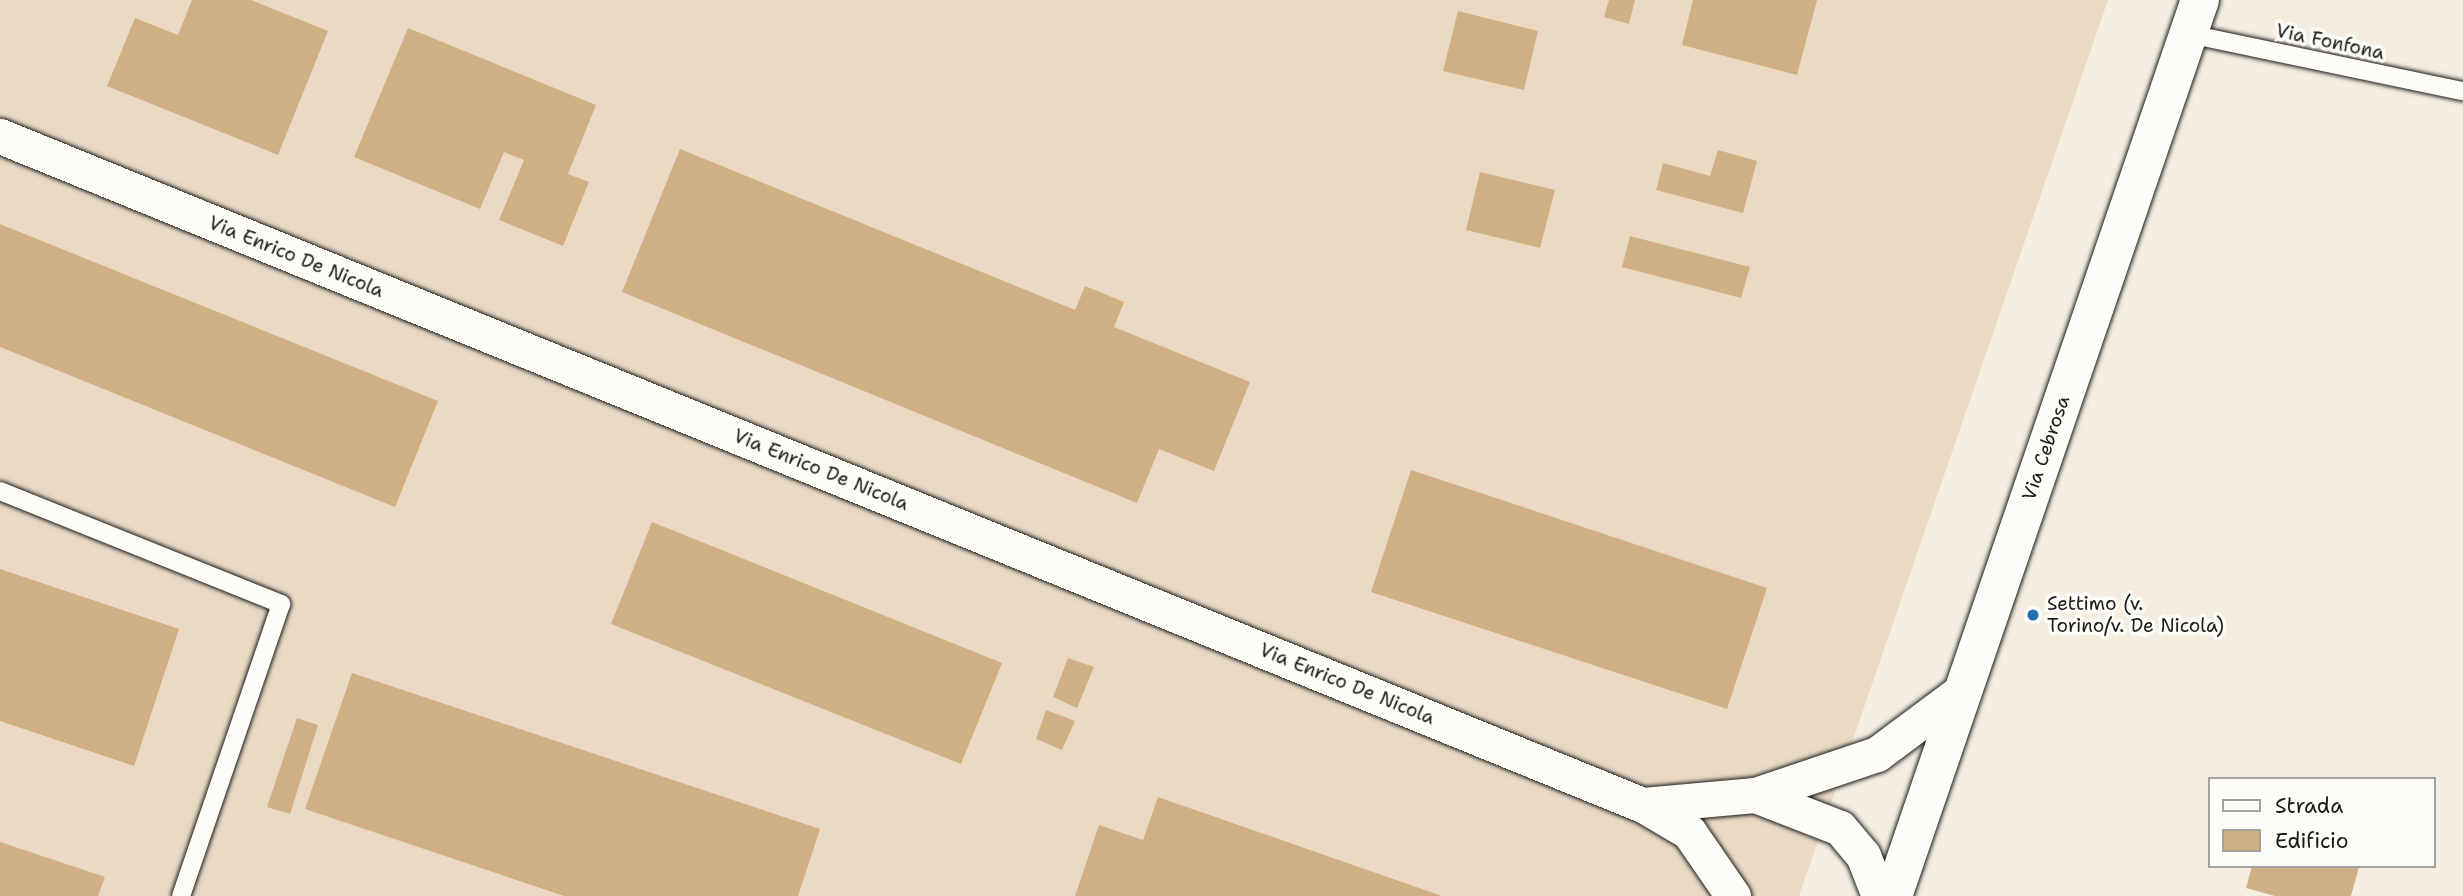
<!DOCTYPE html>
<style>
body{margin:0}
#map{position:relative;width:2463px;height:896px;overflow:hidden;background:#f4ede0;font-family:"Shantell Sans",sans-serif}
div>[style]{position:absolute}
.built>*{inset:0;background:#eadac4}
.building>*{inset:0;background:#d1af84}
.roads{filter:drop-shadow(0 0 2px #1c1c1c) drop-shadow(0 0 2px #1c1c1c)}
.lane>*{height:18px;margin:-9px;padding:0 9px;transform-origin:9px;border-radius:9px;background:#fdfcf7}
.street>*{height:35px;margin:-17.5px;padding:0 17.5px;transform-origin:17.5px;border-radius:17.5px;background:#fdfcf7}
.secondary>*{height:38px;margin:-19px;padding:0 19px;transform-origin:19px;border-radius:19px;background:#fdfcf7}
.dots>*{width:19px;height:19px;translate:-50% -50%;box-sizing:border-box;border:4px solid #fdfcf7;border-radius:50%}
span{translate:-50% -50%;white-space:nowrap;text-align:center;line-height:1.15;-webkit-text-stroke:7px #fdfcf7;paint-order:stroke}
.street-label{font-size:19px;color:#1c1c1c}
.poi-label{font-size:19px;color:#1c1c1c}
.left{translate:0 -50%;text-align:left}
.legend{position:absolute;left:2208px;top:777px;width:228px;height:91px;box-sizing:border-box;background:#fdfcf7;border:2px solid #a3a29f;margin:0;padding:9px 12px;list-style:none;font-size:21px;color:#1c1c1c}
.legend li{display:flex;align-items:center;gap:14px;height:35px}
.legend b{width:35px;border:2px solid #a3a29f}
</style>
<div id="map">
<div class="built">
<div style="clip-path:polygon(0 0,2108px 0,1799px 896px,0 896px)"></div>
</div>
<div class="building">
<div style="clip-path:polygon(192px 0,251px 0,328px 31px,278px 155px,107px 86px,135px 18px,178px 35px)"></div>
<div style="clip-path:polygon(1609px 0,1635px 0,1629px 24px,1604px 17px)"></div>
<div style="clip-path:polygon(1693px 0,1817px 0,1797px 75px,1682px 45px)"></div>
<div style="clip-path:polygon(1458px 11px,1538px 31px,1524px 90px,1443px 71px)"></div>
<div style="clip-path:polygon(408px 28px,596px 105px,568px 174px,589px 182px,563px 246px,499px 220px,524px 160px,504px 152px,480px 209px,354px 157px)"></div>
<div style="clip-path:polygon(680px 149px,1075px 310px,1085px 286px,1124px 302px,1114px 327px,1250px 382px,1214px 471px,1159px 449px,1137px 503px,622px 292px)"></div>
<div style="clip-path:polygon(1718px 150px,1757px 161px,1743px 213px,1656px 190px,1663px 163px,1710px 176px)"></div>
<div style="clip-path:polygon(1480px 172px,1555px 190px,1540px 248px,1466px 230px)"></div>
<div style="clip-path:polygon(0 224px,438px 401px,395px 507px,0 347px)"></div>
<div style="clip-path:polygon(1630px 236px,1750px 267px,1741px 298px,1622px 267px)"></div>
<div style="clip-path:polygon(1411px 470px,1767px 588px,1727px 709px,1371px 592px)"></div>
<div style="clip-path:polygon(652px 522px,1002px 663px,961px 764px,611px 624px)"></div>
<div style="clip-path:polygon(0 569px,179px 629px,134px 766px,0 721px)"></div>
<div style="clip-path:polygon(1068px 658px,1094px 667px,1077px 708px,1053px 697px)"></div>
<div style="clip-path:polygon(352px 673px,820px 829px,798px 896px,564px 896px,305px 809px)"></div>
<div style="clip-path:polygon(1046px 710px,1075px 721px,1062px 750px,1036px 739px)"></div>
<div style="clip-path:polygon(297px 718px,318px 725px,290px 814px,267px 807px)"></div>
<div style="clip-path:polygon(1158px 797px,1442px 896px,1075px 896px,1099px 825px,1143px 840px)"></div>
<div style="clip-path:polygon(0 842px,105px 877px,98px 896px,0 896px)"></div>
<div style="clip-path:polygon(2252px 866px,2356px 866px,2359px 867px,2351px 896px,2275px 896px,2246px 888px)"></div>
</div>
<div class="roads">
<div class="lane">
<div style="left:2189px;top:34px;width:280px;rotate:11.8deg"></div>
<div style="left:0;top:491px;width:303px;rotate:21.9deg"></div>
<div style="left:281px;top:604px;width:309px;rotate:108.9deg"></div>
</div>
<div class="street">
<div style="left:0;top:136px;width:1774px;rotate:22.16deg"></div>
<div style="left:1643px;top:805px;width:53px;rotate:30.4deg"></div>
<div style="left:1689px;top:832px;width:78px;rotate:55.5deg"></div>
<div style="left:1755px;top:795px;width:91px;rotate:21.2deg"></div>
<div style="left:1840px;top:828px;width:35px;rotate:50deg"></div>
<div style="left:1863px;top:855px;width:44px;rotate:68.7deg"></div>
<div style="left:1643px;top:805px;width:112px;rotate:-5.1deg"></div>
<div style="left:1755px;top:795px;width:129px;rotate:-18.6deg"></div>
<div style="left:1877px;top:754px;width:107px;rotate:-36.7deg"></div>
</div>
<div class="secondary">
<div style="left:1893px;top:896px;width:947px;rotate:-71.09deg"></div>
</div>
</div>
<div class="dots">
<div style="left:2033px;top:615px;background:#1f6fb2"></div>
</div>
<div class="street-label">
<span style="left:2330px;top:42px;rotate:12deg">Via Fonfona</span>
<span style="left:296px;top:257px;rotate:22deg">Via Enrico De Nicola</span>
<span style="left:2046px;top:448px;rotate:-71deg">Via Cebrosa</span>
<span style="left:821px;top:470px;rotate:22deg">Via Enrico De Nicola</span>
<span style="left:1347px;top:684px;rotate:22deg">Via Enrico De Nicola</span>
</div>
<div class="poi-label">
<span class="left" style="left:2047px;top:615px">Settimo (v.<br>Torino/v. De Nicola)</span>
</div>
<ul class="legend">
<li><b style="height:9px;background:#fdfcf7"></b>Strada</li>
<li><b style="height:19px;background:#d1af84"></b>Edificio</li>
</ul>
</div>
